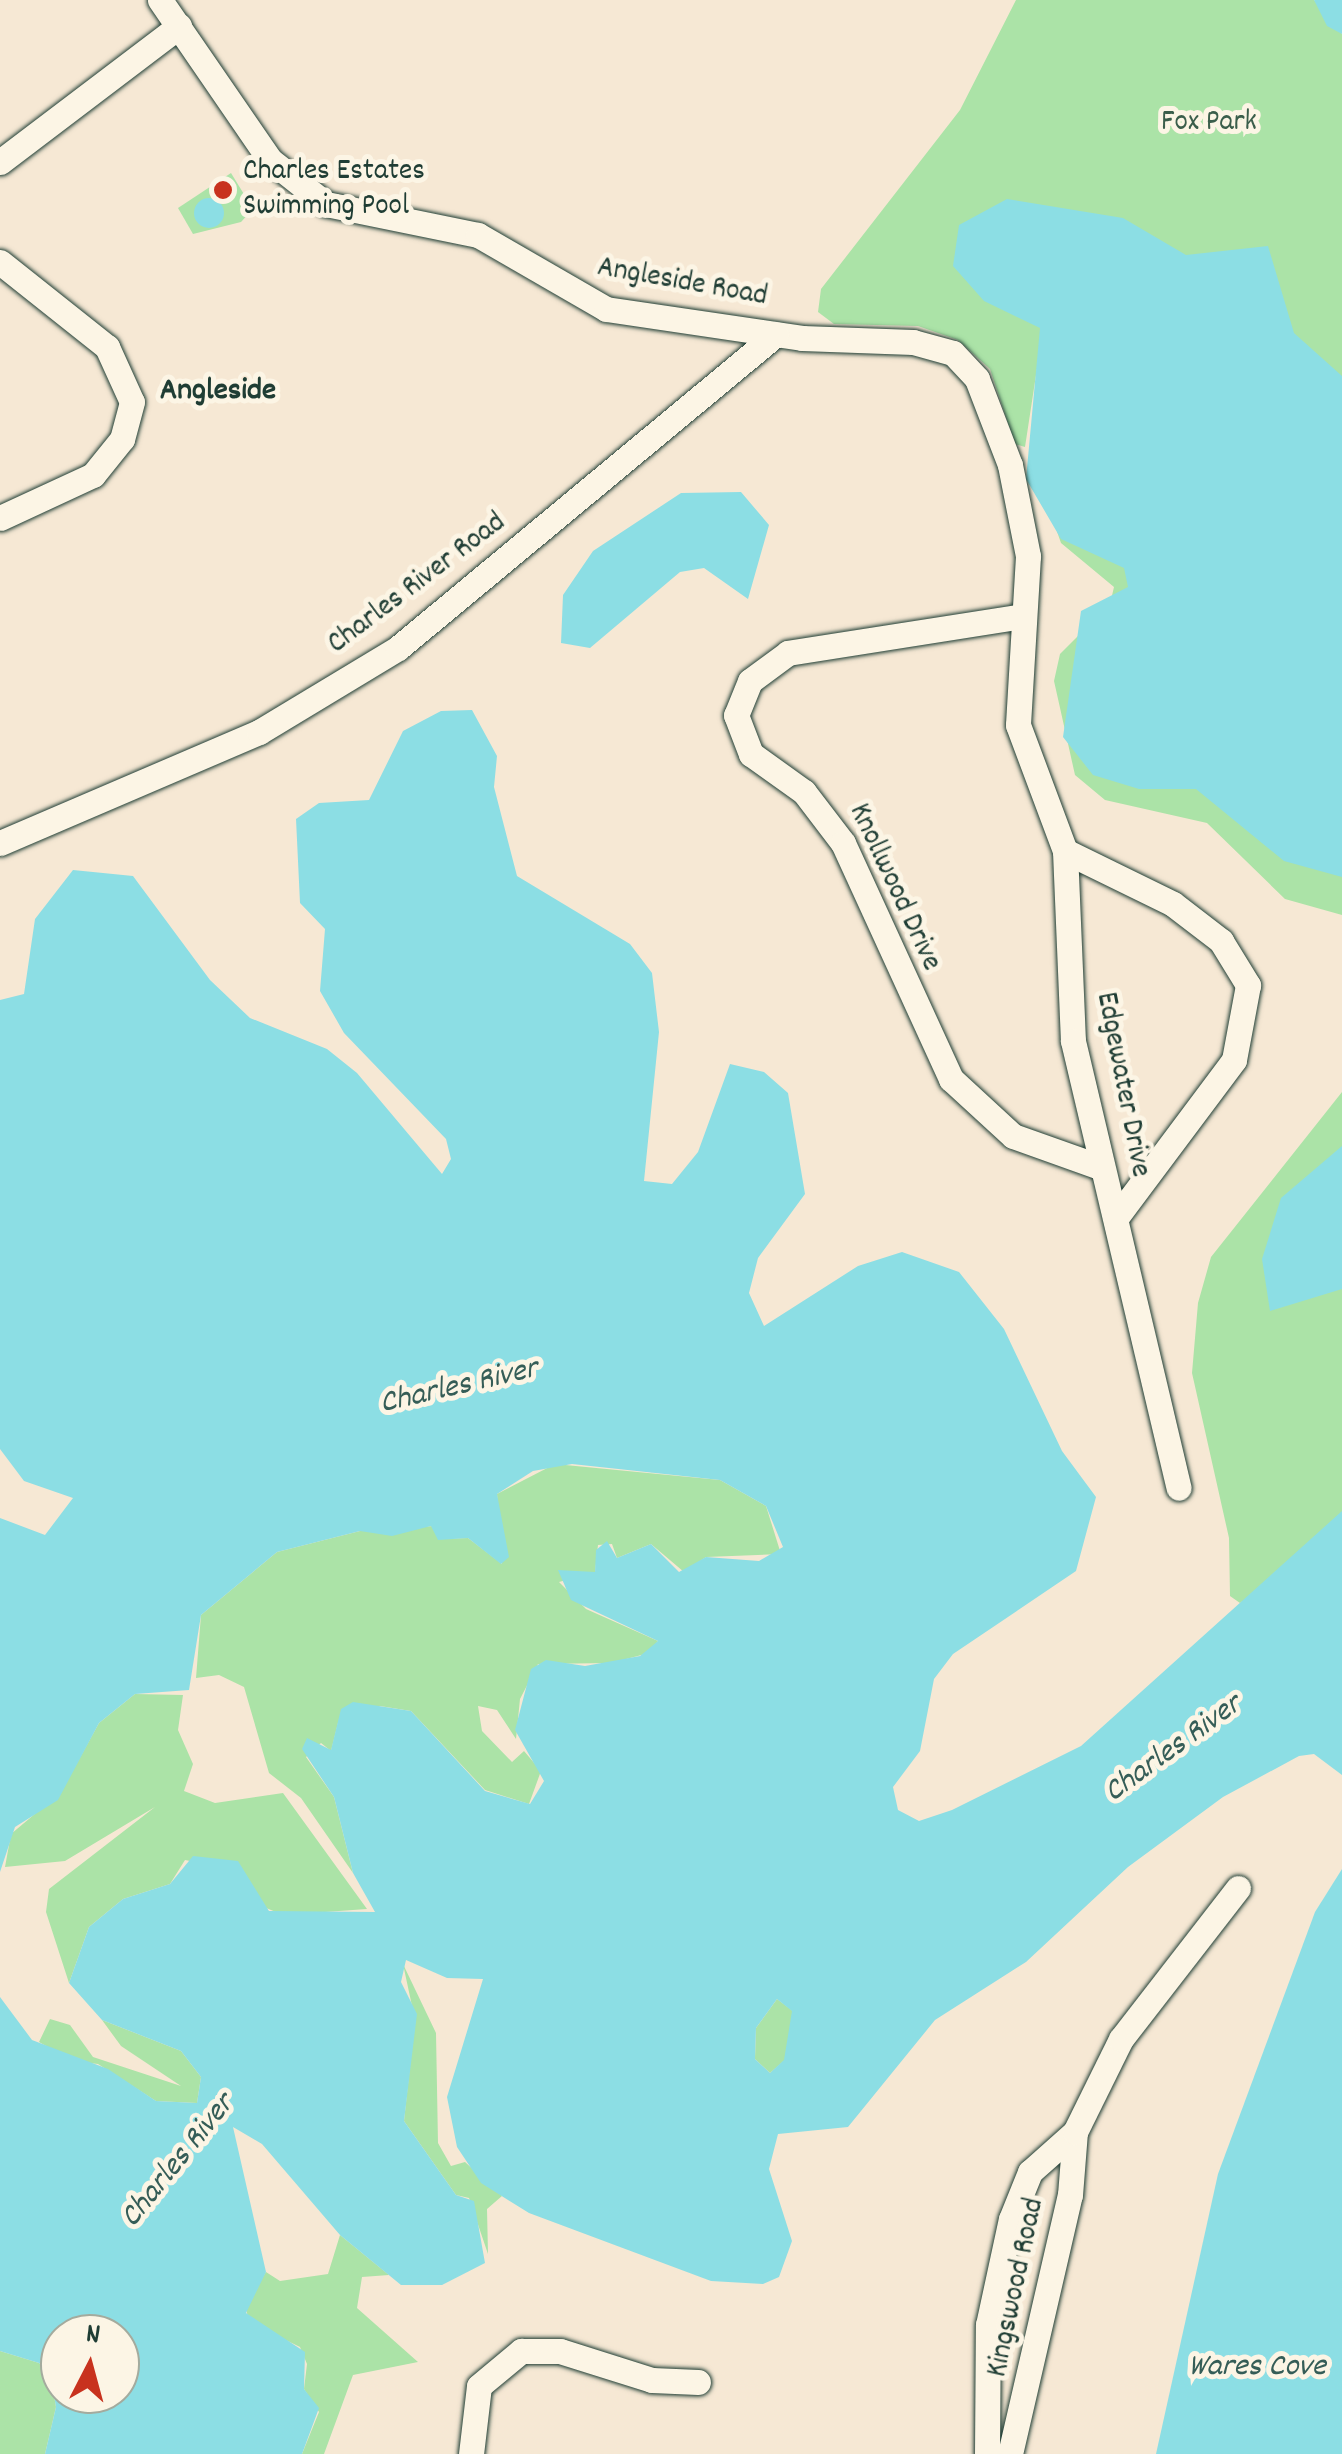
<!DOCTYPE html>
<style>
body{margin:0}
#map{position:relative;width:1342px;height:2454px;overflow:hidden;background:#f6e8d4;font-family:Dekko,sans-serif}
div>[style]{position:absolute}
.green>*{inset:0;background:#abe3a7}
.water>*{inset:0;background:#8cdee4}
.round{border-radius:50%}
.roads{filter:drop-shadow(0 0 2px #1f3d34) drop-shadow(0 0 2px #1f3d34)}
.minor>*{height:25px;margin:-12.5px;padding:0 12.5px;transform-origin:12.5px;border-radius:12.5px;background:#fcf5e5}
.dots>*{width:28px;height:28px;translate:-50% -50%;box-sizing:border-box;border:5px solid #fcf5e5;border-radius:50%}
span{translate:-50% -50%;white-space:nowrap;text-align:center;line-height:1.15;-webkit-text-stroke:10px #fcf5e5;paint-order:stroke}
.park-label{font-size:30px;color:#3b5e4b}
.poi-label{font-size:30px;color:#1f3d34}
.left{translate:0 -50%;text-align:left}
.street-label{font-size:30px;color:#1f3d34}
.neighbourhood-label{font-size:32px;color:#1f3d34;font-weight:700}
.water-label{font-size:32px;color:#355d57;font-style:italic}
.north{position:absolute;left:40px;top:2314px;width:100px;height:100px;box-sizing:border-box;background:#fcf5e5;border:2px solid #a4ab9e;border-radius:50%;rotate:6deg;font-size:28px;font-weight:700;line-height:40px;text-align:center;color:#1f3d34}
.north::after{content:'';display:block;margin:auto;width:35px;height:45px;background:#c8321e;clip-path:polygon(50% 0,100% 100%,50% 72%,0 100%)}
</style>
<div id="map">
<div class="green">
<div style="clip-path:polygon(1016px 0,1314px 0,1342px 34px,1342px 915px,1285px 899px,1207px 823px,1105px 800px,1075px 775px,1054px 681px,1060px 654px,1110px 604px,1114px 587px,1061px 543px,1052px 517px,1038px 362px,1025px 447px,1015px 444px,990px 369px,958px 340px,918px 326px,834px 324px,818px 312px,821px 289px,960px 110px)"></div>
<div style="clip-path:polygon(231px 173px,253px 209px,241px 222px,193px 234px,178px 208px)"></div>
<div style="clip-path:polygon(1342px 1092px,1342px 1528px,1240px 1603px,1230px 1596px,1229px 1538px,1192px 1373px,1198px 1303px,1211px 1257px)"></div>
<div style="clip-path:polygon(555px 1464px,720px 1480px,766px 1506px,781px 1554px,706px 1557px,684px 1572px,651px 1544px,617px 1558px,612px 1544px,598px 1545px,595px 1572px,559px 1582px,586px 1609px,658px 1641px,649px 1653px,611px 1663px,538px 1664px,520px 1699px,516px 1739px,497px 1710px,478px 1706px,482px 1731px,512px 1762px,524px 1751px,541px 1771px,529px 1804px,485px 1790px,411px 1711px,380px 1706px,338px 1723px,331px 1751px,321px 1743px,306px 1757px,334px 1797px,353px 1873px,301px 1798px,269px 1773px,244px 1687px,219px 1675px,196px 1678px,201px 1615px,277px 1552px,360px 1531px,434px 1526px,439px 1539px,468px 1538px,502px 1564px,497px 1494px)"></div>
<div style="clip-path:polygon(135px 1694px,183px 1695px,178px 1730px,193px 1764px,184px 1791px,215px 1803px,283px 1793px,367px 1909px,283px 1915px,259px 1905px,238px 1870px,185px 1860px,170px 1884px,123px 1899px,89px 1927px,69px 1983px,46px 1912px,49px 1889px,155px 1807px,65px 1861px,5px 1867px,11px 1834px,61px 1792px,99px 1723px)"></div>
<div style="clip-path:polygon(403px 1964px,436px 2033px,438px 2143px,451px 2166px,465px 2162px,502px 2196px,487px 2209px,488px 2254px,469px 2198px,456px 2195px,404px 2121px,415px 2020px)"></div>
<div style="clip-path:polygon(777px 1999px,793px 2011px,785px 2060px,770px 2073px,755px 2059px,756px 2028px)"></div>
<div style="clip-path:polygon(50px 2019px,70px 2025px,93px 2057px,181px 2086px,121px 2046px,102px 2020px,181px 2051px,201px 2077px,197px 2103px,156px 2101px,98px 2064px,73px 2061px,39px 2042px)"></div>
<div style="clip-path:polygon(340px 2235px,389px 2275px,362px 2277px,357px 2308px,418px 2362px,353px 2375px,324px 2454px,302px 2454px,319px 2412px,304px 2389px,307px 2364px,300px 2347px,249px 2322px,245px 2304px,266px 2272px,280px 2281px,328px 2274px)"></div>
<div style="clip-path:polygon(0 2351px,39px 2363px,51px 2378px,56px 2407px,45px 2454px,0 2454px)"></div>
</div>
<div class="water">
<div style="clip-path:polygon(1314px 0,1342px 0,1342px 34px,1327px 26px)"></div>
<div class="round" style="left:194px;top:198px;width:30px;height:30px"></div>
<div style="clip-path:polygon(1007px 199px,1123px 218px,1186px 255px,1268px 246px,1294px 333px,1342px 376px,1342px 877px,1284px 861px,1196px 789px,1139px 789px,1093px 775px,1063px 737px,1081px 611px,1128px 587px,1124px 568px,1061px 539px,1026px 479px,1040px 328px,984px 301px,953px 266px,959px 225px)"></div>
<div style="clip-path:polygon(741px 492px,769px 525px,748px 599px,704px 568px,680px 572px,590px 648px,561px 643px,563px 595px,593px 551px,681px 493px)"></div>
<div style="clip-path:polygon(evenodd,472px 710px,497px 756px,494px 787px,517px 876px,630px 944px,652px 973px,659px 1032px,644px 1181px,672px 1184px,698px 1152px,730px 1064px,764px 1072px,788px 1093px,805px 1194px,758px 1258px,749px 1293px,764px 1326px,858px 1266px,902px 1252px,959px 1272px,1004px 1329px,1062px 1451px,1096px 1497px,1076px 1571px,953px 1654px,934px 1679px,920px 1751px,893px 1787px,898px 1810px,919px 1821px,952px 1810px,1081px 1746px,1342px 1511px,1342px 1775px,1314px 1754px,1299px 1756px,1223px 1797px,1128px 1867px,1026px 1962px,935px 2020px,848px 2127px,778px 2134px,769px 2169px,792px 2241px,779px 2277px,763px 2284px,711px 2281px,529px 2213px,481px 2183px,457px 2147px,447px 2097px,483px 1979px,447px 1978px,406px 1960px,401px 1982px,417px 2014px,404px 2121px,456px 2195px,474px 2201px,485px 2263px,442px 2285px,401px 2285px,340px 2235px,262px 2144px,233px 2127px,266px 2272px,246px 2313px,305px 2352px,304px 2389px,319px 2408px,302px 2454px,45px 2454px,56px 2407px,51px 2378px,39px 2363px,0 2351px,0 1997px,32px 2040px,108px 2069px,156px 2101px,197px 2103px,201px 2077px,181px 2051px,102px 2020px,69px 1983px,89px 1927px,123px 1899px,170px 1884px,193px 1856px,238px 1861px,269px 1911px,375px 1912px,353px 1873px,334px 1797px,302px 1749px,307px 1738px,331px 1750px,341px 1709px,353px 1702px,411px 1711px,485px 1791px,530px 1804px,544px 1781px,515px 1730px,531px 1669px,546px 1660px,585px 1666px,640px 1656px,658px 1641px,571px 1600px,558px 1570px,595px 1572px,596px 1550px,607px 1541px,617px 1558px,651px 1544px,679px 1572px,706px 1557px,759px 1561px,783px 1547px,766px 1506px,720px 1480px,572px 1464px,533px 1471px,497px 1494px,509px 1557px,501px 1564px,468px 1538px,438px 1540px,431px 1526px,392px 1536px,360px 1531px,277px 1552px,201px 1615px,189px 1690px,135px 1694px,99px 1723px,58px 1800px,15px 1827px,0 1872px,0 1518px,45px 1535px,73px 1498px,24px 1481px,0 1449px,0 1000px,24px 994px,35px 919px,73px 870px,133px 876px,210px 980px,250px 1018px,327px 1049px,357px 1073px,442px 1174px,451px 1159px,446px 1139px,344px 1033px,320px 991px,325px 929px,300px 903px,296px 819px,319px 803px,369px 800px,403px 731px,441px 711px,472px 710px,777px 1999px,792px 2011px,784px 2060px,770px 2073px,755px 2059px,756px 2028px,777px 1999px,472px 710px,60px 2334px,120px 2334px,120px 2394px,60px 2394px,60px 2334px)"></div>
<div style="clip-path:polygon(1342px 1146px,1342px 1289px,1270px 1311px,1262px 1259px,1281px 1198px)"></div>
<div style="clip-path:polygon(1342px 1869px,1342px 2454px,1156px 2454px,1218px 2174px,1315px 1912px)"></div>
</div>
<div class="roads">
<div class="minor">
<div style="left:160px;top:0;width:194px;rotate:55.5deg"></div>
<div style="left:270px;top:160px;width:71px;rotate:38.2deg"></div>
<div style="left:326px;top:204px;width:155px;rotate:11.5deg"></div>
<div style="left:478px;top:235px;width:148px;rotate:30deg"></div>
<div style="left:606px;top:309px;width:198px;rotate:8.4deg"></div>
<div style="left:802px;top:338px;width:111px;rotate:2.1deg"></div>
<div style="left:913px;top:342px;width:41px;rotate:15.4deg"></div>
<div style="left:953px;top:353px;width:35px;rotate:47deg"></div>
<div style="left:977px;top:379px;width:92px;rotate:69deg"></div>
<div style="left:1010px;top:465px;width:93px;rotate:78.8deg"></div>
<div style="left:1028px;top:556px;width:169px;rotate:93.4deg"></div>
<div style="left:1018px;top:725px;width:134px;rotate:69.5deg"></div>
<div style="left:1065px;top:851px;width:190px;rotate:87.6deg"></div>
<div style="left:1073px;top:1041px;width:459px;rotate:76.7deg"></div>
<div style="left:0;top:162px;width:225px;rotate:-37.2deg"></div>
<div style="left:0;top:262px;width:137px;rotate:38.5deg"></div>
<div style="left:107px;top:347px;width:60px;rotate:65.6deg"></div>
<div style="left:132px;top:402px;width:38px;rotate:105deg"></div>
<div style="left:122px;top:439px;width:46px;rotate:128.9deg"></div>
<div style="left:93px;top:475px;width:102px;rotate:155.2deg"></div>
<div style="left:1023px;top:616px;width:238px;rotate:171.1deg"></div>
<div style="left:788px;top:653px;width:47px;rotate:143.6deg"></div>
<div style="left:750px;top:681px;width:37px;rotate:112deg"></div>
<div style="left:736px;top:715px;width:42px;rotate:69deg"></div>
<div style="left:751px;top:754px;width:65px;rotate:35.6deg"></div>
<div style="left:804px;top:792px;width:64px;rotate:52.6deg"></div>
<div style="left:843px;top:843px;width:260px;rotate:65.4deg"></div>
<div style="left:951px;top:1079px;width:84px;rotate:42.6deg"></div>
<div style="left:1013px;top:1136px;width:92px;rotate:19.6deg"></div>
<div style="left:0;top:843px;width:282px;rotate:-23.2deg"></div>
<div style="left:259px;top:732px;width:162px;rotate:-31.1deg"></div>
<div style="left:398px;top:648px;width:491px;rotate:-39.7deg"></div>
<div style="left:1065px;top:851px;width:120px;rotate:26.1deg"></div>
<div style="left:1173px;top:904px;width:61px;rotate:37.6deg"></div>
<div style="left:1221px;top:941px;width:52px;rotate:58.5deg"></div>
<div style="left:1248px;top:985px;width:76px;rotate:100.6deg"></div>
<div style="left:1234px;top:1060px;width:197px;rotate:126.8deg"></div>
<div style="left:471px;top:2454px;width:68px;rotate:-83.3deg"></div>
<div style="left:479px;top:2386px;width:55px;rotate:-39.8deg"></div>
<div style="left:521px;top:2351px;width:39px"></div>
<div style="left:560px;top:2351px;width:96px;rotate:17.5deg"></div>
<div style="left:652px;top:2380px;width:46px;rotate:2.5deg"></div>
<div style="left:987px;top:2454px;width:129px;rotate:-89.6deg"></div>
<div style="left:988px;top:2325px;width:108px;rotate:-77.8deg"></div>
<div style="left:1011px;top:2219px;width:51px;rotate:-68deg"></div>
<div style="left:1030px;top:2172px;width:60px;rotate:-41.6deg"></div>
<div style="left:1010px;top:2454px;width:266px;rotate:-77deg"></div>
<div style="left:1070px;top:2195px;width:63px;rotate:-85.5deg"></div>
<div style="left:1075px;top:2132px;width:104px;rotate:-63.7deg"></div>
<div style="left:1121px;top:2039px;width:191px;rotate:-52.2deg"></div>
</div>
</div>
<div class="dots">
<div style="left:223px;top:190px;background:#c8321e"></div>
</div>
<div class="park-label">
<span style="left:1209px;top:124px">Fox Park</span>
</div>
<div class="poi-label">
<span class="left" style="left:243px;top:190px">Charles Estates<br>Swimming Pool</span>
</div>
<div class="street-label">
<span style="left:682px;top:284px;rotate:10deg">Angleside Road</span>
<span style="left:418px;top:585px;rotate:-37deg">Charles River Road</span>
<span style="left:893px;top:888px;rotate:65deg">Knollwood Drive</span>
<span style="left:1121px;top:1085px;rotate:79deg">Edgewater Drive</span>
<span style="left:1018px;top:2288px;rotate:-78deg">Kingswood Road</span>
</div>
<div class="neighbourhood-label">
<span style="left:218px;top:392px">Angleside</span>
</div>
<div class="water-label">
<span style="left:459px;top:1388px;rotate:-13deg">Charles River</span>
<span style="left:1174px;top:1750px;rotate:-36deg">Charles River</span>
<span style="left:179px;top:2162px;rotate:-51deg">Charles River</span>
<span style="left:1257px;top:2368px">Wares Cove</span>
</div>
<div class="north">N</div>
</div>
